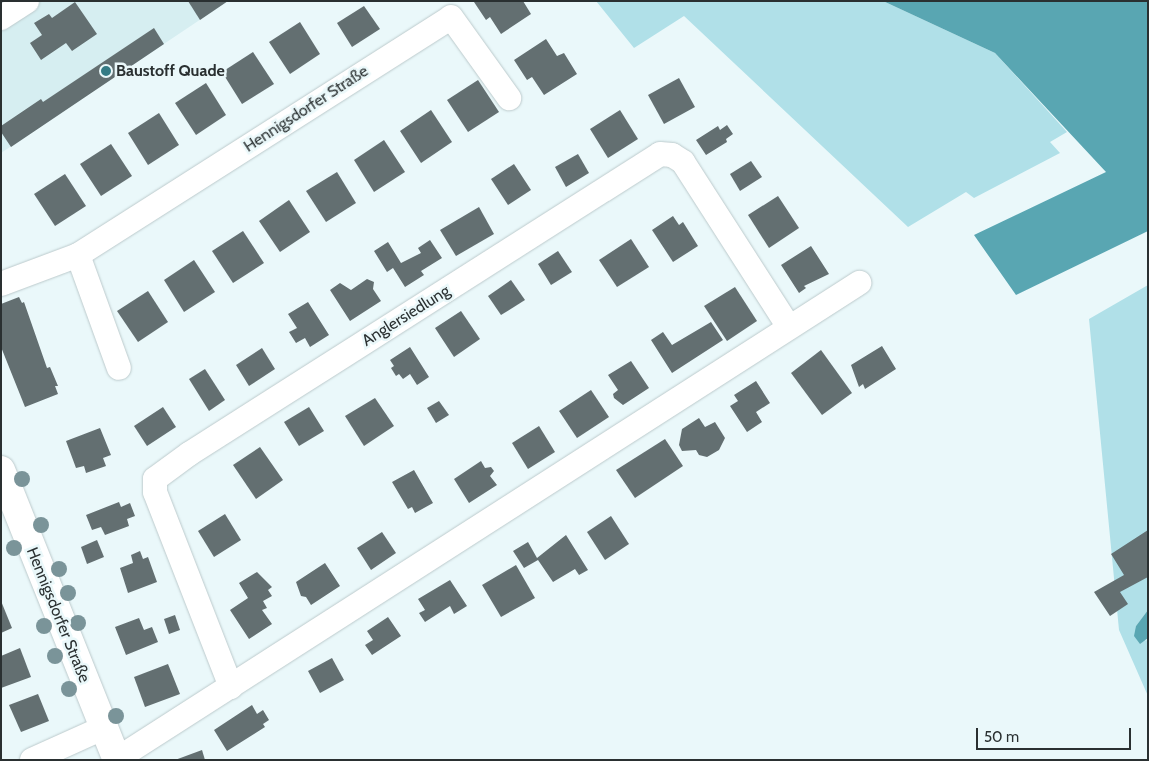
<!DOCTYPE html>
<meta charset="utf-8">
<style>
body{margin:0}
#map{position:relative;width:1149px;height:761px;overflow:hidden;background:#eaf8fa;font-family:Cabin,sans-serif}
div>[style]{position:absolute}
.built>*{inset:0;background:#d6eef1}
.green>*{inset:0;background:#b0e0e8}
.water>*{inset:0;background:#59a6b2}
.building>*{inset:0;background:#636f71}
.roads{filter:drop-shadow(0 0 1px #bccacc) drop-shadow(0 0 1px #bccacc)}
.minor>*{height:24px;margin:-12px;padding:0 12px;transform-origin:12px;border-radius:12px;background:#fff}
.major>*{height:28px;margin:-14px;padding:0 14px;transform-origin:14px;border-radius:14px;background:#fff}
.trees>*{width:16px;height:16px;margin:-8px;border-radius:50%;background:#7a9499}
.dots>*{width:14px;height:14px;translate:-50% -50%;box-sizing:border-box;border:2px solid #eaf8fa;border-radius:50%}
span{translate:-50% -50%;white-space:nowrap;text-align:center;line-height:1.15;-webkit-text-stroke:5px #eaf8fa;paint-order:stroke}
.poi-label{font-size:16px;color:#2a3031;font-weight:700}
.left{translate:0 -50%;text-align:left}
.street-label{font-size:16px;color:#2a3031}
.frame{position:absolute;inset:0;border:2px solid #2a3031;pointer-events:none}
.scale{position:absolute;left:976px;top:728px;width:155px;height:22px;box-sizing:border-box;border:2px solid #2a3031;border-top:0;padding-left:6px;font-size:15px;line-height:18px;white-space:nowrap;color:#2a3031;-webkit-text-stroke:4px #eaf8fa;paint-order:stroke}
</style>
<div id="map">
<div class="built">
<div style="clip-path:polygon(7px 1px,228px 1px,1px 153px,1px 5px)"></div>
</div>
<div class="green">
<div style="clip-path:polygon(596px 1px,883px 1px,995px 53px,1067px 132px,1050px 142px,1060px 153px,974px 198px,966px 192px,908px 227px,684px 16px,634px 48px)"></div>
<div style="clip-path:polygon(1148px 285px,1148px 610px,1136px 626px,1146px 641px,1148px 638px,1148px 696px,1119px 630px,1089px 319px)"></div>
</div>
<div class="water">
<div style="clip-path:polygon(883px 1px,1148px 1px,1148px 231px,1016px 295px,974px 235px,1106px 172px,995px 53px)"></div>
<div style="clip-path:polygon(1148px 610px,1148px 638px,1140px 644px,1134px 636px,1136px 626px)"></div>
</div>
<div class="building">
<div style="clip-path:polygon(188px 1px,228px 1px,200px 20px)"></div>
<div style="clip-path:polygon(523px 1px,531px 14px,501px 34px,490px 17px,486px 20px,474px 2px)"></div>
<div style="clip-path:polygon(75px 2px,97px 34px,72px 51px,66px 43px,41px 60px,30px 43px,42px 35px,34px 23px,49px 14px,52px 18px)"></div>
<div style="clip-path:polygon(364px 6px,380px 29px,352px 47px,337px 23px)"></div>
<div style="clip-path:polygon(300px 22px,320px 54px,290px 74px,269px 42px)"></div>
<div style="clip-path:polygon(154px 28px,164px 44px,11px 147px,1px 132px,1px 126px,41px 99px,43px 102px)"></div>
<div style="clip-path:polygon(546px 39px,557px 56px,564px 53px,577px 74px,544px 95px,532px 77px,527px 80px,514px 60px)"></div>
<div style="clip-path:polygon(253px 52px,274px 84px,242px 104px,222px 72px)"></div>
<div style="clip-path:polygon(679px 78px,695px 107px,664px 124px,648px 95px)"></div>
<div style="clip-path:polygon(478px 80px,499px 112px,468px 132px,447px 100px)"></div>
<div style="clip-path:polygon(206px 83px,226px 115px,196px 135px,175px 103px)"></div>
<div style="clip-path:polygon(431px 110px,452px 142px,421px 163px,400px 131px)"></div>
<div style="clip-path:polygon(620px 110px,638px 139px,608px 158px,590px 129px)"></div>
<div style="clip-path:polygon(159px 113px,179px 145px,148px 165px,128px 133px)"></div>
<div style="clip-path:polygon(727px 125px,733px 134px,726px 139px,727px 142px,706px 155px,696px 140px,718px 126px,720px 130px)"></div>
<div style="clip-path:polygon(384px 140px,405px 172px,374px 192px,354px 160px)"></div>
<div style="clip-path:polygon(111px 144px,132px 176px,101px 196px,80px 164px)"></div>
<div style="clip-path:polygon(578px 154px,589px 173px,566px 187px,555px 167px)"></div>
<div style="clip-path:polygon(751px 161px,762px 177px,740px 191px,730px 174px)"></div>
<div style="clip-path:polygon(514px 164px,531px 190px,508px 205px,491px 179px)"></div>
<div style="clip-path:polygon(337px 172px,356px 203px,326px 222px,306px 191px)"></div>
<div style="clip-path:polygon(65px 174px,86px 206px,55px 226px,34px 194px)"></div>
<div style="clip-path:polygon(778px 196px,799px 228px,769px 248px,748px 215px)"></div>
<div style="clip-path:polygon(289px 200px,310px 232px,280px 252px,259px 221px)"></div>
<div style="clip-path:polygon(479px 207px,494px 234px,456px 256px,440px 230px)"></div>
<div style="clip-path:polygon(673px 216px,679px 225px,683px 222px,698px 246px,673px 262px,652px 230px)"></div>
<div style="clip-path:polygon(243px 231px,264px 263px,233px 283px,212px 251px)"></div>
<div style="clip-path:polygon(631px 239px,649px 267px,617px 287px,599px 260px)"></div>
<div style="clip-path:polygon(430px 240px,442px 258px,421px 271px,424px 275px,405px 287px,393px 268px,387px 272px,374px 251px,388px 242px,401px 263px,421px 253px,418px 248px)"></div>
<div style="clip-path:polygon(811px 246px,829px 274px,804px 286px,806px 288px,799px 293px,781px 265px)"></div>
<div style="clip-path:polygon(558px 251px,572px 272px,551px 285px,538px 264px)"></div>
<div style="clip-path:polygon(194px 260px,215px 292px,184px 312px,164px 280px)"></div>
<div style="clip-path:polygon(367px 279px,374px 282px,373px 289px,381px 301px,350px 321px,330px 290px,340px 283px,351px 290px)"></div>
<div style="clip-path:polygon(511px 280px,525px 300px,501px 315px,488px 296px)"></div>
<div style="clip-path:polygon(735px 287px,757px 321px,727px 341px,704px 306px)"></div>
<div style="clip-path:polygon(148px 291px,168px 322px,138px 342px,117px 311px)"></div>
<div style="clip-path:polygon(19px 297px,22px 303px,24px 302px,47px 368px,50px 367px,58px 386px,55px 386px,58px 394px,25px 407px,1px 347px,1px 304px)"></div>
<div style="clip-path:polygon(308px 302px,329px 335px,310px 347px,305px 338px,296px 343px,289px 332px,297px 328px,288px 314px)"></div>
<div style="clip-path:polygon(461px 311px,480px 339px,454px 357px,435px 328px)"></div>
<div style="clip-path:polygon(711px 322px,723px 340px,672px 373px,651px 340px,663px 332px,672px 345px)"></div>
<div style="clip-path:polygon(882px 346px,896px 369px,865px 389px,863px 384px,859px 387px,851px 365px)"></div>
<div style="clip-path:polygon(410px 347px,429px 377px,417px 385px,410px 374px,403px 379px,399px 374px,396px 376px,391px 368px,394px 366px,390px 360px)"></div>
<div style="clip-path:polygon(262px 348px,275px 369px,249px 386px,236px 365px)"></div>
<div style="clip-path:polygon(821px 350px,852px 393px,822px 415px,791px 373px)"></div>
<div style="clip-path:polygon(631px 361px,649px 388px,623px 405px,614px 398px,613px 394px,618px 390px,608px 375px)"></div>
<div style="clip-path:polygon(205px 369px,225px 400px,209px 411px,189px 379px)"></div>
<div style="clip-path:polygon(756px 381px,770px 403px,756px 412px,762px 422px,747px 432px,730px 406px,738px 401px,734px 395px)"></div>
<div style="clip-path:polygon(591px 390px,609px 417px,577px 438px,559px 411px)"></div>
<div style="clip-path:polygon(375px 398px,394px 426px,364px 446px,345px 416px)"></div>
<div style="clip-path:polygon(439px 401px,449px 415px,436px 423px,427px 408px)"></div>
<div style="clip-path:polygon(163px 407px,176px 427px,147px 446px,134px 426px)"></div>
<div style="clip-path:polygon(309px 407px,324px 431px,299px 446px,284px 422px)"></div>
<div style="clip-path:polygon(699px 418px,705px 427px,715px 422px,725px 438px,719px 450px,707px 457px,699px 455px,696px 450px,682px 451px,679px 445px,682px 429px)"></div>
<div style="clip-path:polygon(539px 426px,555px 452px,528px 469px,512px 443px)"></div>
<div style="clip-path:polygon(100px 428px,111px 455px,103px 458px,106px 466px,86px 473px,84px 466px,76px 468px,66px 441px)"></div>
<div style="clip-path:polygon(665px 439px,683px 466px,635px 498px,616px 470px)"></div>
<div style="clip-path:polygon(260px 447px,283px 480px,256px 499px,233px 465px)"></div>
<div style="clip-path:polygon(481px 461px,485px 468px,491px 467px,494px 471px,490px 476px,497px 485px,469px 503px,454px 479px)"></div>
<div style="clip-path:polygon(414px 470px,433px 503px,415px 513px,412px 507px,408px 509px,392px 482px)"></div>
<div style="clip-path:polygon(119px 502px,121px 507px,130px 503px,135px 516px,127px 519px,129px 526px,105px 535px,101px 527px,92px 530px,86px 515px)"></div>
<div style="clip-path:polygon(225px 514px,241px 540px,214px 557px,198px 531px)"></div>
<div style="clip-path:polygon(611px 516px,629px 544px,605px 560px,587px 532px)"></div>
<div style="clip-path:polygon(1148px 530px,1148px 577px,1120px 592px,1128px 604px,1110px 616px,1094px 592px,1124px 575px,1111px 554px)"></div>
<div style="clip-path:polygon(382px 532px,396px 553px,371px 570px,357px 548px)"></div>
<div style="clip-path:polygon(566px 535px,588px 570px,579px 575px,575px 569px,553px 582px,538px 560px,524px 568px,513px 551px,528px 542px,537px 558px)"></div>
<div style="clip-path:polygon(97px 540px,104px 557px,87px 564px,81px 547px)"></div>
<div style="clip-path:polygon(140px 551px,143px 559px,148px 557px,157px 582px,128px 593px,120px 568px,133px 563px,131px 555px)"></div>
<div style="clip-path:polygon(325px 563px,340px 586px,311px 605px,306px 597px,301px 596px,296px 582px)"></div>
<div style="clip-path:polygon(516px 565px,535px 598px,501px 617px,482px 585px)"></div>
<div style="clip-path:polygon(257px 572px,272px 587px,268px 590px,272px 596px,263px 601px,267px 608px,262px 610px,272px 624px,249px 639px,230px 610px,248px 598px,239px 583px)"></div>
<div style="clip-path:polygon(450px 580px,467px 606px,454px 614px,450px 606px,425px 622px,419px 613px,425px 610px,418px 599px)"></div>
<div style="clip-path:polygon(1px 601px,12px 628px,1px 633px)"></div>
<div style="clip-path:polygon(175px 615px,180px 630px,169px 634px,164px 619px)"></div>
<div style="clip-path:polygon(388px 617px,401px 636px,372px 655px,365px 645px,373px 640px,367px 631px)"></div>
<div style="clip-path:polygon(139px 618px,144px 630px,152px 627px,158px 642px,126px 655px,115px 627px)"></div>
<div style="clip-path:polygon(20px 648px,31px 677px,1px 688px,1px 656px)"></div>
<div style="clip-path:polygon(332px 658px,344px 680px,320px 693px,308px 671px)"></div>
<div style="clip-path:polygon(168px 664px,180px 694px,145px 707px,134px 677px)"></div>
<div style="clip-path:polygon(38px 694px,49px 721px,21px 732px,9px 705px)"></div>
<div style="clip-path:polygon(252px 705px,257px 714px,263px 710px,269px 720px,263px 724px,265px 727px,227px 751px,214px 730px)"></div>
<div style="clip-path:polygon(202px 750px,205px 760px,175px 760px)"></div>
</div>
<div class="roads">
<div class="minor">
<div style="left:1px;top:18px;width:31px;rotate:-33deg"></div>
<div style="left:78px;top:255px;width:120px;rotate:70.1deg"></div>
<div style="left:1px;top:284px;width:82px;rotate:-20.6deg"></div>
<div style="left:78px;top:255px;width:442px;rotate:-32.5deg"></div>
<div style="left:451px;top:17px;width:100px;rotate:54.4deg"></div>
<div style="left:231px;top:687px;width:209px;rotate:-111.3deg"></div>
<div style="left:155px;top:492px;width:13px;rotate:-90deg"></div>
<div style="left:155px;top:479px;width:42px;rotate:-36.3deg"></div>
<div style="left:189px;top:454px;width:558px;rotate:-32.49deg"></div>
<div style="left:660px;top:154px;width:12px;rotate:5deg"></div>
<div style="left:672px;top:155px;width:13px;rotate:32deg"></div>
<div style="left:683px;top:162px;width:196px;rotate:57.3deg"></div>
<div style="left:117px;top:759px;width:882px;rotate:-32.68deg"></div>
<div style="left:32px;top:760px;width:78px;rotate:-24.3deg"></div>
</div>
<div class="major">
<div style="left:1px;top:470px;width:312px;rotate:68.2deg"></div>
</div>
</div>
<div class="trees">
<div style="left:22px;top:479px"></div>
<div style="left:41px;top:525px"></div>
<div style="left:14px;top:548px"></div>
<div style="left:59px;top:569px"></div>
<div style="left:68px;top:593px"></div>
<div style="left:78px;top:623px"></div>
<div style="left:44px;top:626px"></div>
<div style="left:55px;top:656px"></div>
<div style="left:69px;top:689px"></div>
<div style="left:116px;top:716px"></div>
</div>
<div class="dots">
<div style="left:106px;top:71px;background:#347b85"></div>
</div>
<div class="poi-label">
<span class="left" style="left:116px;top:71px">Baustoff Quade</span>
</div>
<div class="street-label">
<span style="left:306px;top:109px;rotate:-33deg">Hennigsdorfer Straße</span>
<span style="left:406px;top:316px;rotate:-32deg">Anglersiedlung</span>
<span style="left:58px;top:615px;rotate:68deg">Hennigsdorfer Straße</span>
</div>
<div class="frame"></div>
<div class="scale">50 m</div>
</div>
